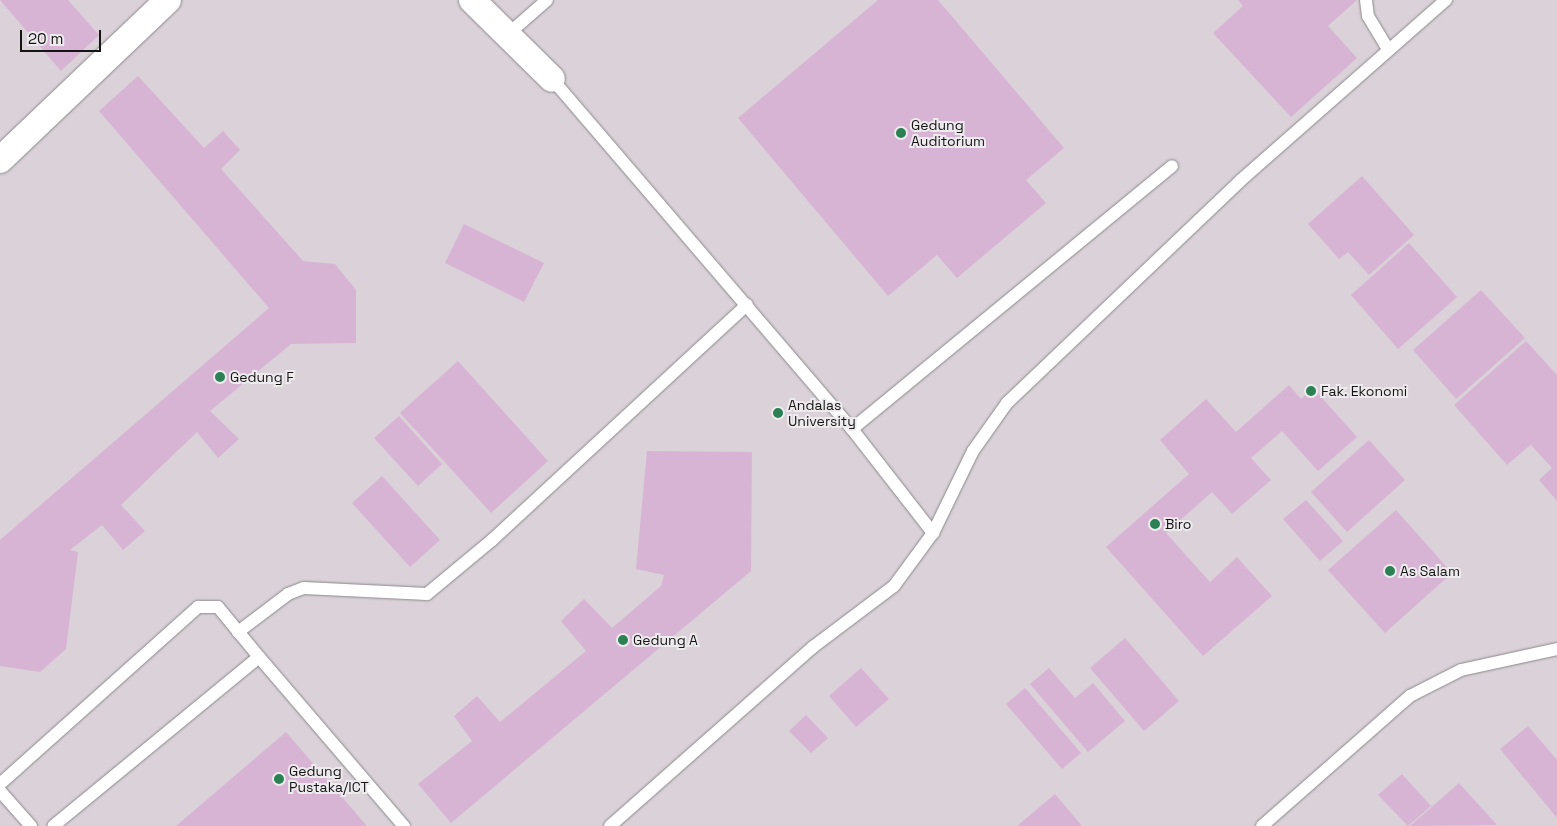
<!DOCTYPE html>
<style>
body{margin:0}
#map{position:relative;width:1557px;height:826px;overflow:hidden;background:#e1dee0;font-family:"Space Grotesk",sans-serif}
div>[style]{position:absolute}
.built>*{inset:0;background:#dad1d9}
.building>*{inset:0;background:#d8b4d4}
.roads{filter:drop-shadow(0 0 1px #8b888a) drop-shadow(0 0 1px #8b888a)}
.service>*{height:12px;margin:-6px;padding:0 6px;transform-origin:6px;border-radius:6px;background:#fff}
.minor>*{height:26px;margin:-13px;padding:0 13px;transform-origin:13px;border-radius:13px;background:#fff}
.dots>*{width:14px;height:14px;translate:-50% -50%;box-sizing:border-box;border:2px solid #eeebee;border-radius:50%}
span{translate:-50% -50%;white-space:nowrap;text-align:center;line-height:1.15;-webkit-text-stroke:4px #eeebee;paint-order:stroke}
.poi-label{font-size:14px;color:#161415}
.left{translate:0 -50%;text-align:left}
.scale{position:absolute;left:20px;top:30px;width:81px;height:22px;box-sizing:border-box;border:2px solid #161415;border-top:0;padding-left:6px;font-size:15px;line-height:18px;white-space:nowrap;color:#161415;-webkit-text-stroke:4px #eeebee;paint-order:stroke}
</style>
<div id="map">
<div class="built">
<div style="clip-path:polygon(0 0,1557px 0,1557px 826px,0 826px)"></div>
</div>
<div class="building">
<div style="clip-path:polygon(0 0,68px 0,99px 35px,61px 71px)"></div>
<div style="clip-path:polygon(878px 0,938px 0,1064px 148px,1026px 180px,1046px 203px,957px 278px,937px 255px,888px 296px,738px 118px)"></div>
<div style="clip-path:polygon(1238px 0,1357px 0,1328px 26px,1357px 58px,1291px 117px,1213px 33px,1243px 6px)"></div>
<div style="clip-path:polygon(138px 76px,204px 148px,223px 131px,240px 150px,221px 169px,303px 261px,335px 264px,356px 290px,356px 343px,291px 344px,210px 411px,239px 439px,218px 458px,197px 432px,121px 505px,145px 531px,123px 550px,102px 525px,70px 550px,78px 552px,66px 649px,40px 672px,0 666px,0 540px,269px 308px,99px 111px)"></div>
<div style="clip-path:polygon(1362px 176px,1414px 235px,1369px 275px,1348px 252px,1339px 259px,1308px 224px)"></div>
<div style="clip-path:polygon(464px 224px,544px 263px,524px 302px,445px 263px)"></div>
<div style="clip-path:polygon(1409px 243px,1457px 297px,1398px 349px,1351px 295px)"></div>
<div style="clip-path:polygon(1481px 290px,1525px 338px,1456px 399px,1413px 350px)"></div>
<div style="clip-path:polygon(1526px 341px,1557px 375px,1557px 501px,1539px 480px,1552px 468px,1531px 445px,1535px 441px,1507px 465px,1454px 405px)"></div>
<div style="clip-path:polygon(458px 361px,548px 461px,491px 513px,400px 413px)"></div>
<div style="clip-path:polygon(1289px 385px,1301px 399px,1313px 388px,1357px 437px,1318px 471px,1282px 431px,1251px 458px,1271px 480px,1232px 514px,1212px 492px,1166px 533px,1210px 582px,1237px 557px,1272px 596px,1203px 656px,1106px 547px,1189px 474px,1160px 440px,1206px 399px,1236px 432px)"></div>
<div style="clip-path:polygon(399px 416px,442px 464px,418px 486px,374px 438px)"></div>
<div style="clip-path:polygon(1369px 440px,1405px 480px,1347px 532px,1311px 492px)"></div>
<div style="clip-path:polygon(647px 451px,752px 452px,751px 571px,451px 823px,418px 784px,472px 741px,454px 716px,477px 696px,500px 722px,586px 651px,561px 621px,584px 599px,612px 628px,661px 586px,664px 575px,636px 569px)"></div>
<div style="clip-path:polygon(382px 476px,440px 540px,410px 567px,352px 503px)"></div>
<div style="clip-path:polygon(1306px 500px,1343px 541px,1320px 561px,1283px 519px)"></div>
<div style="clip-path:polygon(1396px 510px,1452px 573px,1385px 633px,1328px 570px)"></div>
<div style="clip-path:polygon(1125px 638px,1179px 701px,1144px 731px,1090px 668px)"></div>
<div style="clip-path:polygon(861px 668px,889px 699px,856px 727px,829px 696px)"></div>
<div style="clip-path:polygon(1049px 668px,1075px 698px,1093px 683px,1125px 721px,1088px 752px,1030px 684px)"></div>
<div style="clip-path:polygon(1025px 688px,1081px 753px,1062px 769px,1006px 704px)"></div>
<div style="clip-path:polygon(806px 715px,828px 738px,811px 753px,789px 731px)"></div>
<div style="clip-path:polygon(1528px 726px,1557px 760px,1557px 818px,1500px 749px)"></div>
<div style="clip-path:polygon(286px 732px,367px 826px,176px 826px)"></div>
<div style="clip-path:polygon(1402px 774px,1431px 806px,1408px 826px,1378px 795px)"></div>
<div style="clip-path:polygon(1459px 783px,1497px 825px,1410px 826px)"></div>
<div style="clip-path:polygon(1055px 794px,1082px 826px,1017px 826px)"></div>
</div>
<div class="roads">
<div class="service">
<div style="left:1366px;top:0;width:16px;rotate:83deg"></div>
<div style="left:1368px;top:16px;width:39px;rotate:59deg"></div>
<div style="left:507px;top:35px;width:53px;rotate:-41.2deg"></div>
<div style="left:552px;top:79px;width:461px;rotate:49.4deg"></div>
<div style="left:852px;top:429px;width:132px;rotate:52.1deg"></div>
<div style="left:852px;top:429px;width:414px;rotate:-39.4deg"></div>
<div style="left:238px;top:632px;width:63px;rotate:-37.2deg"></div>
<div style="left:288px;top:594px;width:17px;rotate:-21deg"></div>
<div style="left:304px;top:588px;width:123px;rotate:2.8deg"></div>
<div style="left:427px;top:594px;width:85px;rotate:-39.7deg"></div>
<div style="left:492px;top:540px;width:347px;rotate:-42.7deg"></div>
<div style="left:259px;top:657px;width:223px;rotate:49.4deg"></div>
<div style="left:0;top:784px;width:266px;rotate:-41.8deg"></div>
<div style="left:198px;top:607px;width:20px"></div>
<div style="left:218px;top:607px;width:65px;rotate:50.6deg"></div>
<div style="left:259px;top:657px;width:266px;rotate:140.6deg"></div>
<div style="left:0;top:791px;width:47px;rotate:48.5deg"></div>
<div style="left:610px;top:826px;width:271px;rotate:-41.4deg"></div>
<div style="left:813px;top:647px;width:101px;rotate:-37deg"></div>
<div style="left:894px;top:586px;width:66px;rotate:-53.7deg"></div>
<div style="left:933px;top:533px;width:91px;rotate:-64deg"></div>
<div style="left:973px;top:451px;width:59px;rotate:-54.7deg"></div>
<div style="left:1007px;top:403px;width:323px;rotate:-43.6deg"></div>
<div style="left:1241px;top:180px;width:273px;rotate:-41.3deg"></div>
<div style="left:1262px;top:826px;width:197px;rotate:-41.3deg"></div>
<div style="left:1410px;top:696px;width:57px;rotate:-27deg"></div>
<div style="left:1461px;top:670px;width:98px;rotate:-12.3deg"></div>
</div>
<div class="minor">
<div style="left:472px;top:0;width:112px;rotate:44.6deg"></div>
<div style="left:0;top:160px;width:232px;rotate:-43.6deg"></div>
</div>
</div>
<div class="dots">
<div style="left:901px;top:133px;background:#2c8154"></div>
<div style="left:220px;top:377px;background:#2c8154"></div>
<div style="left:1311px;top:391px;background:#2c8154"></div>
<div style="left:778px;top:413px;background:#2c8154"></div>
<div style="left:1155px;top:524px;background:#2c8154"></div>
<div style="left:1390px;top:571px;background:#2c8154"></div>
<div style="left:623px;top:640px;background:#2c8154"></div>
<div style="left:279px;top:779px;background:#2c8154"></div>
</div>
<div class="poi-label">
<span class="left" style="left:911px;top:133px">Gedung<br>Auditorium</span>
<span class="left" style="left:230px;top:377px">Gedung F</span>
<span class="left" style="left:1321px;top:391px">Fak. Ekonomi</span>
<span class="left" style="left:788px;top:413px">Andalas<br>University</span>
<span class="left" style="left:1165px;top:524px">Biro</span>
<span class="left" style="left:1400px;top:571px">As Salam</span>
<span class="left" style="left:633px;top:640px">Gedung A</span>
<span class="left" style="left:289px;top:779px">Gedung<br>Pustaka/ICT</span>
</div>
<div class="scale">20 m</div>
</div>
